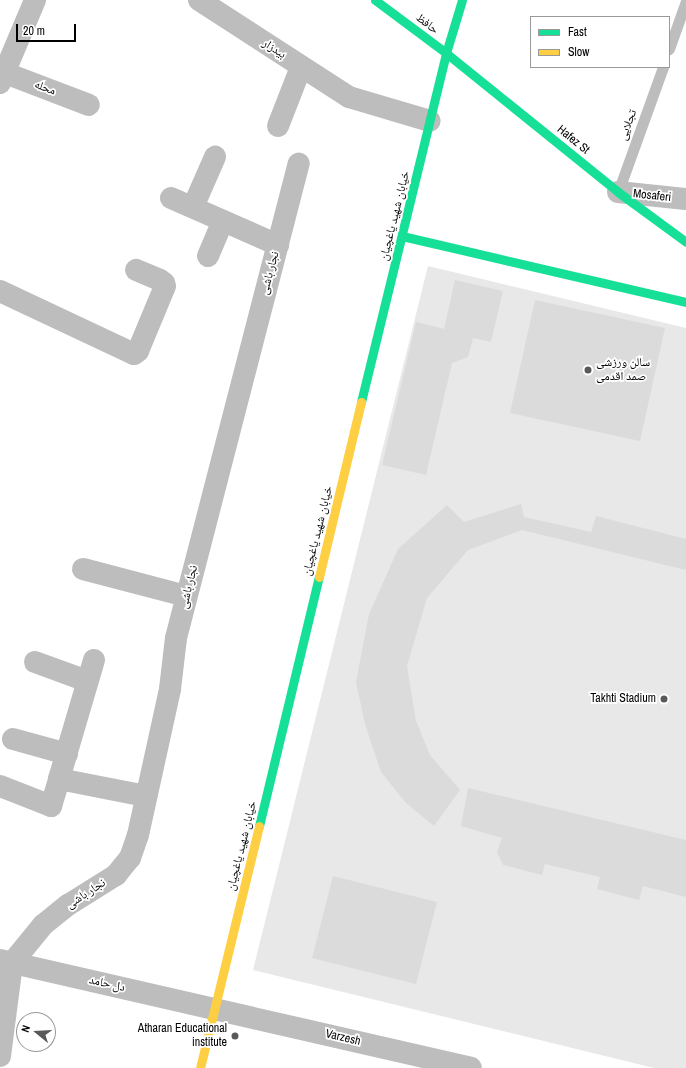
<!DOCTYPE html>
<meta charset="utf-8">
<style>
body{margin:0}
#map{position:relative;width:686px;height:1068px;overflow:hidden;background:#fff;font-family:"Archivo Narrow","Noto Naskh Arabic",sans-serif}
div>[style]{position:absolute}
.green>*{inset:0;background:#e8e8e8}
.building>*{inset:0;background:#dbdbdb}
.lane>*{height:11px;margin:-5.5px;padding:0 5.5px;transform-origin:5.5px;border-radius:5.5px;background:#bdbdbd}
.street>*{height:22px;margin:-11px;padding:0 11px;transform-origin:11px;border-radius:11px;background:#bdbdbd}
.fast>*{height:9px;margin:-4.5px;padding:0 4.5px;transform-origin:4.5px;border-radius:4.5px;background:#16e098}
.slow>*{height:9px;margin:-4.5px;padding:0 4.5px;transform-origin:4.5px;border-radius:4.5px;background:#ffcf43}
.dots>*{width:11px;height:11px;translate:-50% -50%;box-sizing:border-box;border:2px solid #fff;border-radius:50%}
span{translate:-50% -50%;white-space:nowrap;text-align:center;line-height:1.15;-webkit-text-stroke:3.5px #fff;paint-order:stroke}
.street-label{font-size:12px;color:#000}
.poi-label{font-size:12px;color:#000}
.left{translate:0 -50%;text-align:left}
.right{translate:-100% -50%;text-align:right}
.legend{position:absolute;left:530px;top:16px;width:140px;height:52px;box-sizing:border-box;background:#fff;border:1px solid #999;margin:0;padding:5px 7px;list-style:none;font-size:12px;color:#000}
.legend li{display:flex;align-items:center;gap:8px;height:20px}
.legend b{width:20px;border:1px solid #999}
.north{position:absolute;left:16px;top:1012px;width:40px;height:40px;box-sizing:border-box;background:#fff;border:1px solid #999;border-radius:50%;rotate:288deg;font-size:11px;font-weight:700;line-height:16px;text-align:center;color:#000}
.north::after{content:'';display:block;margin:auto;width:14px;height:18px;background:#595959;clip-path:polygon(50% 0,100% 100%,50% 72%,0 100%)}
.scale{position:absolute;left:16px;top:24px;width:60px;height:18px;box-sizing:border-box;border:2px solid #000;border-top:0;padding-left:5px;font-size:12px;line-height:14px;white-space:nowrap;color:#000;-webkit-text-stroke:3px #fff;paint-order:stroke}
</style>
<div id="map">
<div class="green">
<div style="clip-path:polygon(428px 266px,686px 328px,686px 1068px,654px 1068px,253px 970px)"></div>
</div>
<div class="building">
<div style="clip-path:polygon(455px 280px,503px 291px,491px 342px,473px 338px,468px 357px,452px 363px,426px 475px,382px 465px,416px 322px,444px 329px)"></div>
<div style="clip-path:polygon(535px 300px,665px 328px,640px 441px,510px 413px)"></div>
<div style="clip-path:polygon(521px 504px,524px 517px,591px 532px,596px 516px,686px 539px,686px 570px,522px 530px,468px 550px,427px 598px,407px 666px,416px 721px,430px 755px,460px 790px,434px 826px,406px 803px,381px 772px,365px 724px,356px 682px,369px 614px,398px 549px,447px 505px,464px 522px)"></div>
<div style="clip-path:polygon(468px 788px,686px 840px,686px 897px,643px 886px,639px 900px,597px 889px,600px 877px,545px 864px,542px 875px,503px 865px,497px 852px,502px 838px,461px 826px)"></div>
<div style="clip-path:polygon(333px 876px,437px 902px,416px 984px,312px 958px)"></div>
</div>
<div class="lane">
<div style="left:669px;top:49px;width:51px;rotate:-70.5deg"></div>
<div style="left:618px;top:192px;width:133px;rotate:-70.2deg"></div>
</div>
<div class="street">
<div style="left:199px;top:0;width:179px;rotate:32.9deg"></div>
<div style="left:349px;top:97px;width:84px;rotate:16.5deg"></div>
<div style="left:0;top:71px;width:95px;rotate:20.9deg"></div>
<div style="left:0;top:83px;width:90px;rotate:-67.1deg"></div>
<div style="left:278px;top:126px;width:63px;rotate:-68.7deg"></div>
<div style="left:618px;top:192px;width:68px;rotate:5.9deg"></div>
<div style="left:171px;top:198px;width:117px;rotate:23.7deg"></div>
<div style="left:193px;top:207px;width:55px;rotate:-66.3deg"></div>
<div style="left:208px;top:256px;width:38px;rotate:-67deg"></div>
<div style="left:0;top:291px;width:148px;rotate:25.2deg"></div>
<div style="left:134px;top:354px;width:5px;rotate:-37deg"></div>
<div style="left:138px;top:351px;width:70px;rotate:-67.4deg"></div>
<div style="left:165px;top:286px;width:3px;rotate:-108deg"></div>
<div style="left:164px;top:283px;width:5px;rotate:-143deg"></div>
<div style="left:160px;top:280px;width:26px;rotate:-157deg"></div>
<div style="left:83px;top:569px;width:106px;rotate:14.7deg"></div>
<div style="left:94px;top:660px;width:124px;rotate:106.4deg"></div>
<div style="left:59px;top:779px;width:89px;rotate:11.1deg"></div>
<div style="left:35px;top:662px;width:55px;rotate:20.1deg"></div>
<div style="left:13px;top:739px;width:56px;rotate:15.5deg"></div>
<div style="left:0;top:786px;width:55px;rotate:21.4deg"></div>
<div style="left:51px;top:806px;width:28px;rotate:-73deg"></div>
<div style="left:0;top:960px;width:483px;rotate:12.9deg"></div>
<div style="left:0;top:1056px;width:94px;rotate:-82.6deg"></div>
<div style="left:12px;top:963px;width:49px;rotate:-50.8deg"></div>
<div style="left:43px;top:925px;width:32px;rotate:-39deg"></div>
<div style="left:68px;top:905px;width:57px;rotate:-32deg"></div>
<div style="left:116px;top:875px;width:22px;rotate:-51deg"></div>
<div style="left:130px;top:858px;width:24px;rotate:-71deg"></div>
<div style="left:138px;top:835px;width:149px;rotate:-77.6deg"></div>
<div style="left:170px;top:689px;width:51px;rotate:-83.3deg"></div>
<div style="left:176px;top:638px;width:490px;rotate:-75.5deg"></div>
</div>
<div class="fast">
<div style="left:375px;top:0;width:89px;rotate:36.7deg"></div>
<div style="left:446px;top:53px;width:221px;rotate:38.9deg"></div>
<div style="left:618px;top:192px;width:84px;rotate:36.3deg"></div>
<div style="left:402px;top:236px;width:292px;rotate:13.1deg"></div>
<div style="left:361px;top:402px;width:359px;rotate:-76.3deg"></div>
<div style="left:446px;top:53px;width:55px;rotate:-73.2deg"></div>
<div style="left:259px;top:826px;width:256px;rotate:-76.5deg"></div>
</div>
<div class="slow">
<div style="left:319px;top:577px;width:180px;rotate:-76.5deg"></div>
<div style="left:200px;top:1068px;width:249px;rotate:-76.3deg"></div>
</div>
<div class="dots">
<div style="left:588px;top:370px;background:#595959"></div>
<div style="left:664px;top:699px;background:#595959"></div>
<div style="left:235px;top:1036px;background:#595959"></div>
</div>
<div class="street-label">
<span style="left:427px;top:24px;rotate:37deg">حافظ</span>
<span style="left:274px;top:49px;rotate:33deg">بیدزار</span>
<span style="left:45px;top:88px;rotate:21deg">محله</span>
<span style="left:628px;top:125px;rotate:-70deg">تجلایی</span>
<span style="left:573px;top:140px;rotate:39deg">Hafez St</span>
<span style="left:652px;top:196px;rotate:6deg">Mosaferi</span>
<span style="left:395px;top:216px;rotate:-76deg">خیابان شهید یاغچیان</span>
<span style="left:270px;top:273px;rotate:-75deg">نجار باشی</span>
<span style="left:318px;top:531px;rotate:-76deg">خیابان شهید یاغچیان</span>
<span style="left:189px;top:587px;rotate:-76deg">نجار باشی</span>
<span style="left:242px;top:846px;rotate:-76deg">خیابان شهید یاغچیان</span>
<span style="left:86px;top:894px;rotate:-33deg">نجار باشی</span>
<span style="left:107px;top:984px;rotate:13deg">دل حامد</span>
<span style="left:343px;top:1038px;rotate:13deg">Varzesh</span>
</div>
<div class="poi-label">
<span class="left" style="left:596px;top:370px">سالن ورزشی<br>صمد اقدمی</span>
<span class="right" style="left:656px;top:699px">Takhti Stadium</span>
<span class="right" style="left:227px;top:1036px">Atharan Educational<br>institute</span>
</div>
<ul class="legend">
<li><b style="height:5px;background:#16e098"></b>Fast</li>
<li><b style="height:5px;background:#ffcf43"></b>Slow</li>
</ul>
<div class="north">N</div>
<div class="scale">20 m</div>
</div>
